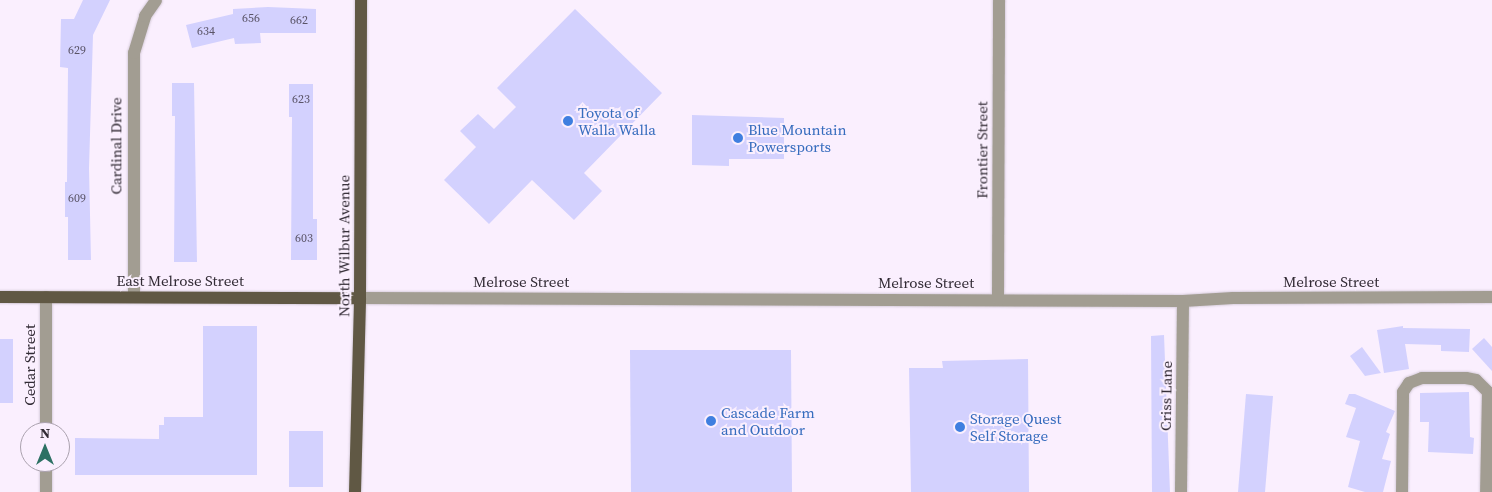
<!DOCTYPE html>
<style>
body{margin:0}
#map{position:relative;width:1492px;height:492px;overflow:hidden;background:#faeffe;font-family:"Source Serif 4",serif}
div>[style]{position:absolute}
.building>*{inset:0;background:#d3d1fe}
.roads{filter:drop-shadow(0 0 1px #d6ccda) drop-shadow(0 0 1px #d6ccda)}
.minor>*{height:12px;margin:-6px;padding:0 6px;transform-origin:6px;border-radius:6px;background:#a29d92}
.major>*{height:12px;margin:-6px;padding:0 6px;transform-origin:6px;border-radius:6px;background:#605844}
.dots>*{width:14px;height:14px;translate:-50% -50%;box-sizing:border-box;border:2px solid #faeffe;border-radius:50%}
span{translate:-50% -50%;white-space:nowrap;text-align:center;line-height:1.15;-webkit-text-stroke:4px #faeffe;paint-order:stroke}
.number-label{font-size:12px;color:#5a5467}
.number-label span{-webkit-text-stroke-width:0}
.shop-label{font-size:15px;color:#366cbe}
.left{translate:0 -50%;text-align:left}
.street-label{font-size:15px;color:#322b35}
.north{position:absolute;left:20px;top:422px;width:50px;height:50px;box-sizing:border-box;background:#faeffe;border:1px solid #aaa1ae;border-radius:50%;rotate:0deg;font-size:14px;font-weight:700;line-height:20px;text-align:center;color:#322b35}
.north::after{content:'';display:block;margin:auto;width:18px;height:22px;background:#2d7164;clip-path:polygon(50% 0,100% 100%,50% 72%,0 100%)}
</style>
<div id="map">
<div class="building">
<div style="clip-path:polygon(83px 0,110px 0,93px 35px,89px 168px,91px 260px,68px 260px,68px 217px,65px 217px,65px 182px,67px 182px,68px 68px,60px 67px,61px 19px,74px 19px)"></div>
<div style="clip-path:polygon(268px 7px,316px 9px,316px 33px,260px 33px,261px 43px,235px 44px,234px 38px,192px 48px,186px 25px,233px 14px,233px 9px)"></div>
<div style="clip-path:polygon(575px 9px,662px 93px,584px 173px,602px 191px,574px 220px,532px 180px,489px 224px,444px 180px,476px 147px,460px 131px,478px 114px,494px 129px,516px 107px,497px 88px)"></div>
<div style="clip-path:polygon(172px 83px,194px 83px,197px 262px,174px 262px,175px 116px,172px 116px)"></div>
<div style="clip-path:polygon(289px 84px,313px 84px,313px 219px,317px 219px,317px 260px,291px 260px,292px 117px,289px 117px)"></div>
<div style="clip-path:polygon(692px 115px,784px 118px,784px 159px,729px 159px,729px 166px,692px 165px)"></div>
<div style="clip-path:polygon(203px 326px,257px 326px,257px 475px,75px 475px,75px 438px,159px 439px,159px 425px,164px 425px,164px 417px,203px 417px)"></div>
<div style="clip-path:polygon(1403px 326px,1403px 328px,1470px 329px,1469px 352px,1441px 351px,1441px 345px,1405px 344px,1409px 369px,1384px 373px,1377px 330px)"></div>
<div style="clip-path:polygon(1164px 335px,1170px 492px,1152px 492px,1151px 336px)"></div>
<div style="clip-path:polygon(1484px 338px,1492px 347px,1492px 371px,1472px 349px)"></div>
<div style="clip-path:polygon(0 339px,13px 339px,13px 403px,0 403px)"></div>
<div style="clip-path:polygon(1362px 347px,1381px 373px,1365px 376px,1350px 356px)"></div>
<div style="clip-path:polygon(630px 350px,791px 350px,792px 492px,631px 492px)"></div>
<div style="clip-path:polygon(1028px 359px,1029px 492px,911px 492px,909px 368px,943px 368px,942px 361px)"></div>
<div style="clip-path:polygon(1469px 392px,1470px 437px,1474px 438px,1473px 454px,1428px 452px,1429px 422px,1420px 422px,1420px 393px)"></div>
<div style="clip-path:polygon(1246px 394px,1273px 396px,1265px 492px,1238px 492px)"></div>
<div style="clip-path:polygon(1349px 394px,1355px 394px,1395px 411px,1386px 432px,1390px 434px,1382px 459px,1391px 461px,1383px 492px,1365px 492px,1348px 487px,1360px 441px,1346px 437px,1356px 408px,1345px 404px)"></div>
<div style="clip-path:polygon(289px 431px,323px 431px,323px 487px,289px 487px)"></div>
</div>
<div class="roads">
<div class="minor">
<div style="left:134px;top:296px;width:243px;rotate:-90deg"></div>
<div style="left:134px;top:53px;width:39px;rotate:-73deg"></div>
<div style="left:145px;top:16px;width:19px;rotate:-55deg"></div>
<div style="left:46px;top:297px;width:135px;rotate:90deg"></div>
<div style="left:360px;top:298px;width:823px;rotate:0.21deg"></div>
<div style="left:1183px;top:301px;width:50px;rotate:-3.4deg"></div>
<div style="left:1233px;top:298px;width:259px;rotate:-0.2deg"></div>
<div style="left:998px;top:299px;width:299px;rotate:-89.8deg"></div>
<div style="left:46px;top:462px;width:30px;rotate:90deg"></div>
<div style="left:1181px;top:492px;width:191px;rotate:-89.4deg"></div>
<div style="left:1402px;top:492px;width:100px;rotate:-89.4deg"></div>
<div style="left:1403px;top:392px;width:11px;rotate:-56deg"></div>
<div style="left:1409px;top:383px;width:14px;rotate:-21deg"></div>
<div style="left:1422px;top:378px;width:44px"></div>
<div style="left:1466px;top:378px;width:10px;rotate:11deg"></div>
<div style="left:1476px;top:380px;width:17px;rotate:45deg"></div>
<div style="left:1488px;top:392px;width:100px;rotate:91.1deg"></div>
</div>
<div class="major">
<div style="left:0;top:297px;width:360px;rotate:0.2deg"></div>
<div style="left:355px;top:492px;width:194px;rotate:-88.5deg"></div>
<div style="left:360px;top:298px;width:298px;rotate:-89.8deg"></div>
</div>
</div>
<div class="dots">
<div style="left:568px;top:121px;background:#3f7fe0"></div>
<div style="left:738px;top:138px;background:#3f7fe0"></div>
<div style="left:711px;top:421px;background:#3f7fe0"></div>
<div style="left:960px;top:427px;background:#3f7fe0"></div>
</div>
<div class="number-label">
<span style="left:251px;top:19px">656</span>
<span style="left:299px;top:21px">662</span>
<span style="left:206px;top:32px">634</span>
<span style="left:77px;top:51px">629</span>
<span style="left:301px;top:100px">623</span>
<span style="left:77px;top:199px">609</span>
<span style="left:304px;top:239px">603</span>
</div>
<div class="shop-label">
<span class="left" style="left:578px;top:121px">Toyota of<br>Walla Walla</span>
<span class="left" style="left:748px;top:138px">Blue Mountain<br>Powersports</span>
<span class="left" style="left:721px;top:421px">Cascade Farm<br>and Outdoor</span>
<span class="left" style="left:970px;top:427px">Storage Quest<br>Self Storage</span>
</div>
<div class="street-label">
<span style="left:116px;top:146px;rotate:-90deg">Cardinal Drive</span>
<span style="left:982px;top:150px;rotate:-90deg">Frontier Street</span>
<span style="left:344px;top:246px;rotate:-90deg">North Wilbur Avenue</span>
<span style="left:180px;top:281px">East Melrose Street</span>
<span style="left:521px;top:282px">Melrose Street</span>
<span style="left:1331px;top:282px">Melrose Street</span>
<span style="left:926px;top:283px">Melrose Street</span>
<span style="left:30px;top:365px;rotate:-90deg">Cedar Street</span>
<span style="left:1166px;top:396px;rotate:-89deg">Criss Lane</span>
</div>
<div class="north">N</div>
</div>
